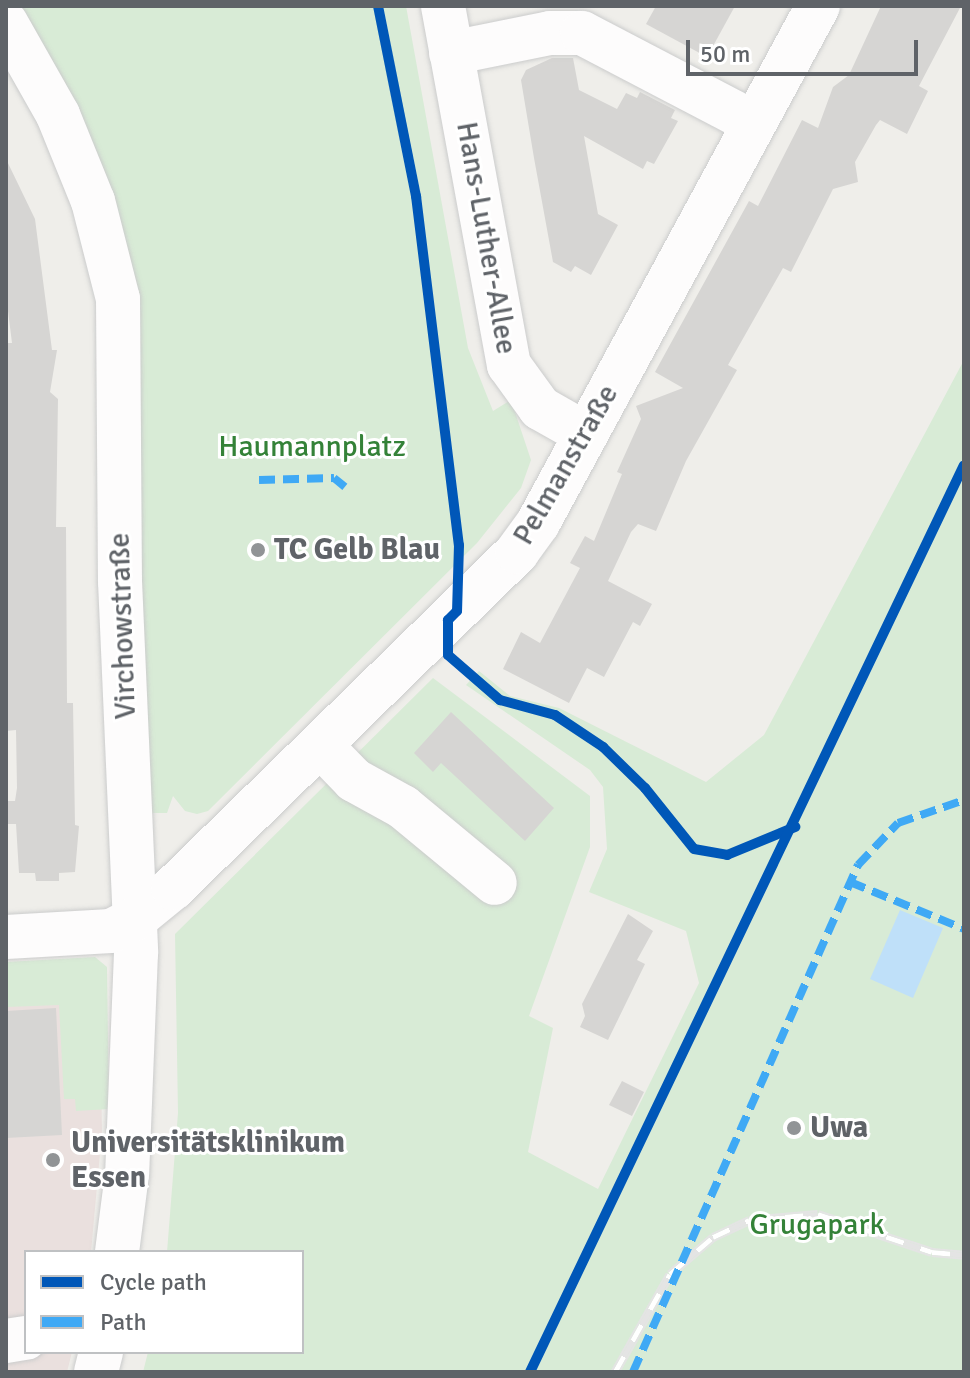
<!DOCTYPE html>
<meta charset="utf-8">
<style>
body{margin:0}
#map{position:relative;width:970px;height:1378px;overflow:hidden;background:#efeeea;font-family:Signika,sans-serif}
div>[style]{position:absolute}
.medical>*{inset:0;background:#eae0de}
.green>*{inset:0;background:#d8ebd6}
.water>*{inset:0;background:#bfe0f9}
.building>*{inset:0;background:#d6d5d3}
.roads{filter:drop-shadow(0 0 2px #cbcccc) drop-shadow(0 0 2px #cbcccc)}
.minor>*{height:44px;margin:-22px;padding:0 22px;transform-origin:22px;border-radius:22px;background:#fdfcfc}
.rail>*{height:9px;margin-top:-4.5px;transform-origin:0;background:repeating-linear-gradient(90deg,#fff 0 18px,#e4e4e4 0 36px);box-sizing:border-box;border-block:2px solid #e4e4e4}
.quiet>*{height:8px;margin-top:-4px;transform-origin:0;background:repeating-linear-gradient(90deg,#3fa9f5 0 16px,transparent 0 24px)}
.cycleway>*{height:10px;margin:-5px;padding:0 5px;transform-origin:5px;border-radius:5px;background:#0057b8}
.dots>*{width:22px;height:22px;translate:-50% -50%;box-sizing:border-box;border:4px solid #fff;border-radius:50%}
span{translate:-50% -50%;white-space:nowrap;text-align:center;line-height:1.15;-webkit-text-stroke:6px #fff;paint-order:stroke}
.street-label{font-size:30px;color:#5f6368}
.park-label{font-size:30px;color:#348238}
.poi-label{font-size:30px;color:#5f6368;font-weight:700}
.left{translate:0 -50%;text-align:left}
.frame{position:absolute;inset:0;border:8px solid #5f6368;pointer-events:none}
.legend{position:absolute;left:24px;top:1250px;width:280px;height:104px;box-sizing:border-box;background:#fff;border:2px solid #bfc1c3;margin:0;padding:10px 14px;list-style:none;font-size:24px;color:#5f6368}
.legend li{display:flex;align-items:center;gap:16px;height:40px}
.legend b{width:40px;border:2px solid #bfc1c3}
.scale{position:absolute;left:686px;top:40px;width:232px;height:36px;box-sizing:border-box;border:4px solid #5f6368;border-top:0;padding-left:10px;font-size:24px;line-height:28px;white-space:nowrap;color:#5f6368;-webkit-text-stroke:6px #fff;paint-order:stroke}
</style>
<div id="map">
<div class="medical">
<div style="clip-path:polygon(6px 971px,99px 978px,102px 1131px,91px 1252px,26px 1252px,26px 1352px,72px 1352px,67px 1372px,6px 1372px)"></div>
</div>
<div class="green">
<div style="clip-path:polygon(7px 6px,406px 6px,468px 348px,493px 411px,511px 400px,531px 460px,521px 488px,477px 543px,208px 811px,197px 814px,185px 811px,173px 796px,167px 813px,145px 813px,133px 382px)"></div>
<div style="clip-path:polygon(964px 360px,964px 1372px,143px 1372px,148px 1352px,302px 1352px,302px 1252px,167px 1252px,178px 1113px,175px 934px,433px 678px,590px 796px,590px 847px,529px 1016px,553px 1028px,528px 1152px,598px 1189px,699px 983px,686px 931px,589px 892px,607px 849px,603px 787px,590px 770px,466px 685px,479px 671px,510px 696px,559px 708px,706px 782px,764px 735px)"></div>
<div style="clip-path:polygon(95px 957px,107px 967px,109px 1109px,76px 1111px,75px 1099px,64px 1099px,59px 1005px,6px 1007px,6px 962px)"></div>
</div>
<div class="water">
<div style="clip-path:polygon(900px 910px,943px 928px,913px 998px,870px 979px)"></div>
</div>
<div class="building">
<div style="clip-path:polygon(656px 6px,735px 6px,707px 57px,646px 24px)"></div>
<div style="clip-path:polygon(881px 6px,961px 6px,919px 86px,928px 91px,907px 134px,880px 120px,876px 125px,855px 162px,858px 182px,833px 189px,791px 272px,783px 268px,728px 365px,737px 370px,686px 461px,656px 531px,638px 524px,631px 532px,608px 581px,652px 604px,640px 626px,633px 622px,604px 677px,587px 668px,569px 703px,503px 669px,521px 632px,540px 643px,580px 568px,570px 563px,585px 536px,594px 541px,622px 474px,617px 472px,641px 419px,636px 406px,683px 388px,655px 372px,749px 201px,758px 206px,802px 120px,818px 128px,833px 87px,849px 75px)"></div>
<div style="clip-path:polygon(552px 58px,573px 58px,579px 90px,617px 109px,626px 93px,637px 98px,640px 92px,675px 110px,671px 118px,678px 121px,654px 164px,647px 161px,643px 169px,584px 136px,598px 214px,618px 225px,591px 275px,575px 266px,571px 272px,553px 262px,534px 158px,521px 80px,526px 70px)"></div>
<div style="clip-path:polygon(6px 159px,35px 219px,52px 350px,57px 350px,50px 392px,58px 399px,56px 527px,66px 527px,67px 703px,73px 703px,75px 825px,79px 826px,75px 872px,59px 873px,59px 881px,36px 881px,35px 873px,19px 873px,16px 824px,6px 824px,6px 801px,15px 801px,17px 788px,16px 730px,6px 731px,6px 343px,12px 343px,6px 295px)"></div>
<div style="clip-path:polygon(451px 712px,554px 808px,525px 841px,441px 763px,433px 772px,414px 753px)"></div>
<div style="clip-path:polygon(628px 914px,653px 931px,637px 960px,645px 964px,608px 1040px,580px 1027px,585px 1016px,582px 1004px)"></div>
<div style="clip-path:polygon(56px 1008px,62px 1135px,6px 1138px,6px 1011px)"></div>
<div style="clip-path:polygon(622px 1081px,644px 1092px,632px 1116px,609px 1105px)"></div>
</div>
<div class="roads">
<div class="minor">
<div style="left:443px;top:6px;width:365px;rotate:79.6deg"></div>
<div style="left:509px;top:365px;width:53px;rotate:54.2deg"></div>
<div style="left:540px;top:408px;width:53px;rotate:29.5deg"></div>
<div style="left:6px;top:23px;width:106px;rotate:60.5deg"></div>
<div style="left:58px;top:115px;width:93px;rotate:67.9deg"></div>
<div style="left:93px;top:201px;width:101px;rotate:75.7deg"></div>
<div style="left:118px;top:299px;width:282px;rotate:89.6deg"></div>
<div style="left:120px;top:581px;width:372px;rotate:87.5deg"></div>
<div style="left:136px;top:953px;width:221px;rotate:92.3deg"></div>
<div style="left:127px;top:1174px;width:79px;rotate:97.3deg"></div>
<div style="left:451px;top:53px;width:101px;rotate:-11.4deg"></div>
<div style="left:550px;top:33px;width:32px"></div>
<div style="left:582px;top:33px;width:194px;rotate:27.6deg"></div>
<div style="left:320px;top:745px;width:49px;rotate:45.8deg"></div>
<div style="left:354px;top:780px;width:56px;rotate:28.9deg"></div>
<div style="left:403px;top:807px;width:119px;rotate:39.6deg"></div>
<div style="left:6px;top:937px;width:105px;rotate:-3.3deg"></div>
<div style="left:111px;top:931px;width:27px;rotate:-27deg"></div>
<div style="left:135px;top:919px;width:49px;rotate:-39.2deg"></div>
<div style="left:173px;top:888px;width:481px;rotate:-44.3deg"></div>
<div style="left:517px;top:552px;width:36px;rotate:-54deg"></div>
<div style="left:538px;top:523px;width:588px;rotate:-61.56deg"></div>
<div style="left:6px;top:1341px;width:20px;rotate:-9deg"></div>
<div style="left:96px;top:1372px;width:21px;rotate:-76deg"></div>
</div>
</div>
<div class="rail">
<div style="left:615px;top:1372px;width:112px;rotate:-60.7deg"></div>
<div style="left:670px;top:1274px;width:57px;rotate:-40.7deg"></div>
<div style="left:713px;top:1237px;width:40px;rotate:-25deg"></div>
<div style="left:749px;top:1220px;width:69px;rotate:-5deg"></div>
<div style="left:818px;top:1214px;width:120px;rotate:18.4deg"></div>
<div style="left:932px;top:1252px;width:32px;rotate:5deg"></div>
</div>
<div class="quiet">
<div style="left:259px;top:480px;width:75px;rotate:-1.5deg"></div>
<div style="left:334px;top:478px;width:14px;rotate:39deg"></div>
<div style="left:850px;top:882px;width:123px;rotate:22.4deg"></div>
<div style="left:633px;top:1372px;width:555px;rotate:-66.07deg"></div>
<div style="left:858px;top:865px;width:58px;rotate:-46.4deg"></div>
<div style="left:898px;top:823px;width:70px;rotate:-19.2deg"></div>
</div>
<div class="cycleway">
<div style="left:378px;top:6px;width:194px;rotate:78.7deg"></div>
<div style="left:416px;top:196px;width:352px;rotate:83deg"></div>
<div style="left:459px;top:545px;width:66px;rotate:91.7deg"></div>
<div style="left:457px;top:611px;width:13px;rotate:135deg"></div>
<div style="left:448px;top:620px;width:35px;rotate:90deg"></div>
<div style="left:448px;top:655px;width:69px;rotate:40.9deg"></div>
<div style="left:500px;top:700px;width:57px;rotate:15.3deg"></div>
<div style="left:555px;top:715px;width:58px;rotate:33.7deg"></div>
<div style="left:603px;top:747px;width:59px;rotate:44.3deg"></div>
<div style="left:645px;top:788px;width:78px;rotate:51.2deg"></div>
<div style="left:694px;top:849px;width:34px;rotate:10deg"></div>
<div style="left:727px;top:855px;width:74px;rotate:-22.4deg"></div>
<div style="left:530px;top:1372px;width:1005px;rotate:-64.43deg"></div>
</div>
<div class="dots">
<div style="left:258px;top:550px;background:#919496"></div>
<div style="left:794px;top:1128px;background:#919496"></div>
<div style="left:53px;top:1160px;background:#919496"></div>
</div>
<div class="street-label">
<span style="left:486px;top:238px;rotate:80deg">Hans-Luther-Allee</span>
<span style="left:566px;top:465px;rotate:-60deg">Pelmanstraße</span>
<span style="left:123px;top:626px;rotate:-92deg">Virchowstraße</span>
</div>
<div class="park-label">
<span style="left:312px;top:447px">Haumannplatz</span>
<span style="left:817px;top:1225px">Grugapark</span>
</div>
<div class="poi-label">
<span class="left" style="left:274px;top:550px">TC Gelb Blau</span>
<span class="left" style="left:810px;top:1128px">Uwa</span>
<span class="left" style="left:71px;top:1160px">Universitätsklinikum<br>Essen</span>
</div>
<div class="frame"></div>
<ul class="legend">
<li><b style="height:10px;background:#0057b8"></b>Cycle path</li>
<li><b style="height:10px;background:#3fa9f5"></b>Path</li>
</ul>
<div class="scale">50 m</div>
</div>
